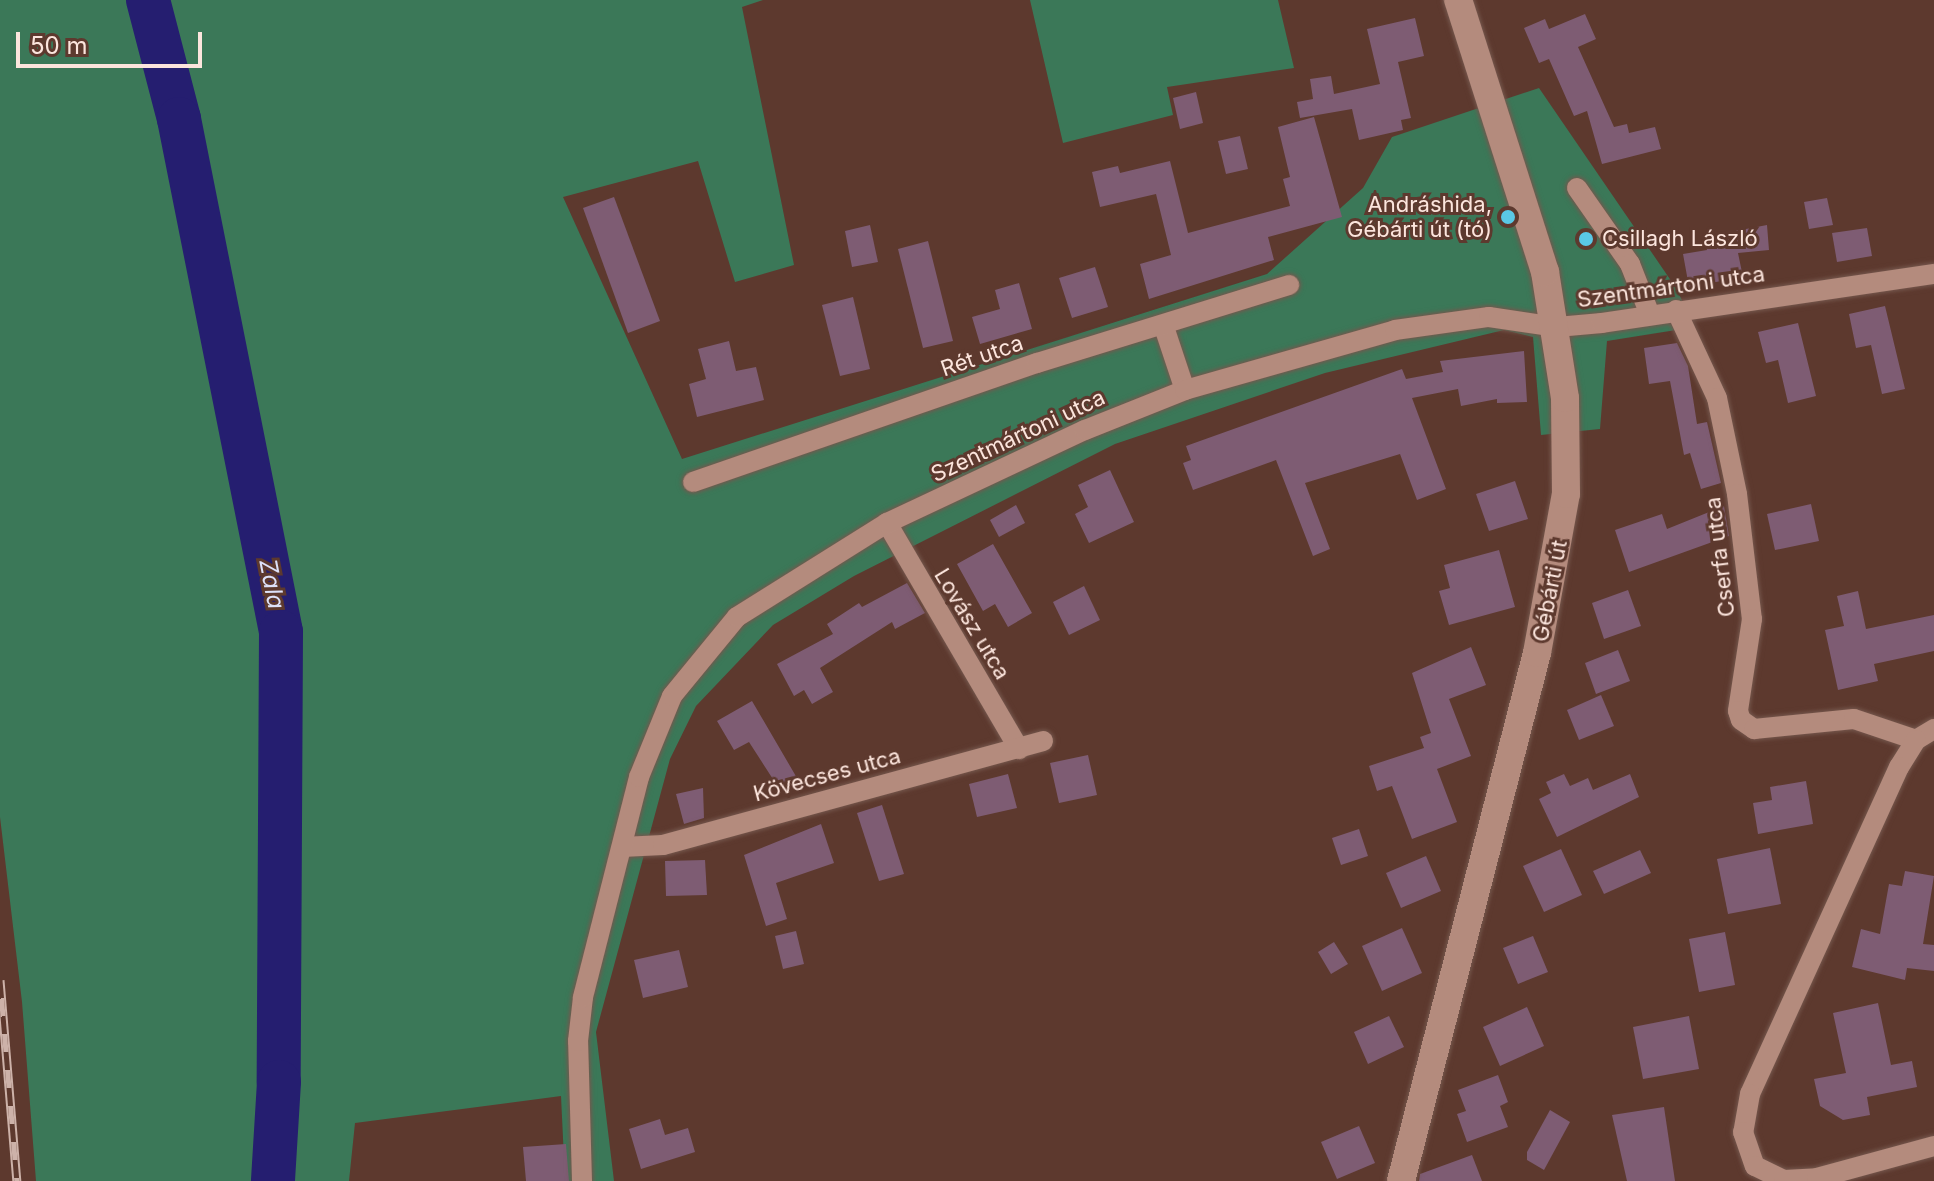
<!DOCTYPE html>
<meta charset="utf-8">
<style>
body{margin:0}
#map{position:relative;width:1934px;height:1181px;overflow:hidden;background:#5d392e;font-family:Inter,sans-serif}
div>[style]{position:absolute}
.green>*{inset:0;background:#3b7858}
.river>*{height:44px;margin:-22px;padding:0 22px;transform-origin:22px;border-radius:22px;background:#251e70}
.building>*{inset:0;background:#7e5c73}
.roads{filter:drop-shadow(0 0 2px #75574d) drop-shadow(0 0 2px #75574d)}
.minor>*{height:20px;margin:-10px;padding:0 10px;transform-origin:10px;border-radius:10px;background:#b48b7d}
.secondary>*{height:28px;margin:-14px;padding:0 14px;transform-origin:14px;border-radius:14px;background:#b48b7d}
.rail>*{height:9px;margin-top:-4.5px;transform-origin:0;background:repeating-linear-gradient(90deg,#5d392e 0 18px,#cdb2a9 0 36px);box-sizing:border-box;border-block:2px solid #cdb2a9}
.dots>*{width:22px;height:22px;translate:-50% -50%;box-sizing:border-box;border:4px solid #5d392e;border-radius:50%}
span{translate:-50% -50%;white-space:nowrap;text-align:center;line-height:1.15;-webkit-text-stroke:6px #5d392e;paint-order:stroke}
.poi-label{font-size:22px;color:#fce5dd}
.right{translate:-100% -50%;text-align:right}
.left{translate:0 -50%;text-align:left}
.street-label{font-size:22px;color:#fce5dd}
.water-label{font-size:24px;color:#dde1f9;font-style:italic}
.scale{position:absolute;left:16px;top:32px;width:186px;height:36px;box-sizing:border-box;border:4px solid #fce5dd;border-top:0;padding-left:10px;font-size:24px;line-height:28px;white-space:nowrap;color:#fce5dd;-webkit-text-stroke:6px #5d392e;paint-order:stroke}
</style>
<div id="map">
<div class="green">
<div style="clip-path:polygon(0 0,763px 0,742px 7px,794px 265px,735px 282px,698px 161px,563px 197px,682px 459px,1267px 274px,1363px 188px,1392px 137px,1539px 88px,1676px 288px,1695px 327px,1607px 341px,1600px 429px,1541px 435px,1533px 337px,1504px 330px,1325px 373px,1115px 444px,854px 576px,773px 625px,696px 706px,670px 759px,596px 1032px,614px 1181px,565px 1181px,561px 1096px,355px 1123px,349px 1181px,36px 1181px,22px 1002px,0 817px)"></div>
<div style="clip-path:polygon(1030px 0,1278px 0,1294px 68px,1167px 87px,1173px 115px,1063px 143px)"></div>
</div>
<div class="river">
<div style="left:148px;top:0;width:123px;rotate:75.4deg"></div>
<div style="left:179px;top:119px;width:523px;rotate:78.75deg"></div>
<div style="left:281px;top:632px;width:450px;rotate:90.3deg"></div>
<div style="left:279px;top:1082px;width:99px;rotate:93.5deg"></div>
</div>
<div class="building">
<div style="clip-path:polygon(1585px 14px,1596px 39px,1578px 47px,1614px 127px,1627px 124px,1629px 133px,1655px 127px,1661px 149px,1602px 164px,1587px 111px,1574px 116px,1549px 59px,1539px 63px,1524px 28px,1545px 19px,1549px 29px)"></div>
<div style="clip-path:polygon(1415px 18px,1424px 56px,1398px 62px,1411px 118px,1401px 120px,1403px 130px,1359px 140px,1352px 109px,1300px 118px,1297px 102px,1313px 99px,1310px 79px,1331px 76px,1334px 94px,1380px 84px,1367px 29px)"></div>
<div style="clip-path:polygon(1196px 92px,1203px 123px,1180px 129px,1173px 98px)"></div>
<div style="clip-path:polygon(1314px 117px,1342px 217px,1268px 237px,1274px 260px,1149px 299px,1140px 264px,1171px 255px,1156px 194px,1100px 207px,1092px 172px,1118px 166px,1120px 173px,1170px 161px,1188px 233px,1290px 206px,1283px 179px,1290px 177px,1278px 127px)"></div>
<div style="clip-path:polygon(1240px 136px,1248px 169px,1226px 174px,1218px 141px)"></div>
<div style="clip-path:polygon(614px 197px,660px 321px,628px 333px,583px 208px)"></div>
<div style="clip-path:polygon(1827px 198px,1833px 225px,1809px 229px,1804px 202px)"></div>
<div style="clip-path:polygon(870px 225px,878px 262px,852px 267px,845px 231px)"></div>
<div style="clip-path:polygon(1767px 225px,1769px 250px,1738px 253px,1743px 277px,1689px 287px,1683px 254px,1707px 250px,1704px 237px)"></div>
<div style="clip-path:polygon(1867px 228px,1872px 256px,1837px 262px,1832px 233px)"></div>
<div style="clip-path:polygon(928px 241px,953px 341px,923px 348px,898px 249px)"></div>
<div style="clip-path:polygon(1095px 267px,1108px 307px,1072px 318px,1059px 278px)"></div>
<div style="clip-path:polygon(1019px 283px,1032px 329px,980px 344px,972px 317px,1000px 309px,995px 290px)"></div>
<div style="clip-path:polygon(853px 297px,870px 369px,840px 376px,822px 305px)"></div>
<div style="clip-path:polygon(1885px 306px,1905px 389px,1882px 394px,1871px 345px,1856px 348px,1849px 314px)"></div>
<div style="clip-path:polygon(1798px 323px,1816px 396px,1788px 403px,1778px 360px,1766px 363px,1758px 332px)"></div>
<div style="clip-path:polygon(729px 341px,736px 371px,756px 367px,764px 400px,697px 417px,689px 384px,706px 379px,698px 349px)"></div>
<div style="clip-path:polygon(1677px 343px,1688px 366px,1697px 424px,1707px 422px,1721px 483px,1701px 489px,1690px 453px,1684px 455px,1670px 381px,1649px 384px,1644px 348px)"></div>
<div style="clip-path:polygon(1524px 351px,1527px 402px,1497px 403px,1497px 399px,1461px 406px,1458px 389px,1412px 398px,1446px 489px,1417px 500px,1400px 454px,1305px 483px,1330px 549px,1313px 556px,1276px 460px,1193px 490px,1183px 463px,1191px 460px,1186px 446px,1402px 369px,1406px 379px,1443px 372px,1440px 361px)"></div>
<div style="clip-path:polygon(1110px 470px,1134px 522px,1089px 543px,1075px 514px,1088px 507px,1078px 485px)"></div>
<div style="clip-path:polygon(1515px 481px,1528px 519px,1489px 531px,1476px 494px)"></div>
<div style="clip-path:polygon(1811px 504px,1819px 541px,1775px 550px,1767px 514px)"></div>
<div style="clip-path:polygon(1016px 505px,1025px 523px,999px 537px,990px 520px)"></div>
<div style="clip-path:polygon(1724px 506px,1729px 536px,1629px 572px,1615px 530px,1662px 514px,1667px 529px)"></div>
<div style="clip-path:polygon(993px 544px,1032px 613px,1008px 627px,995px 604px,983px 611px,957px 564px)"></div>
<div style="clip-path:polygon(1499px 550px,1515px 607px,1449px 625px,1439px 591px,1450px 588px,1444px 565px)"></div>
<div style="clip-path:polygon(907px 583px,925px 613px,895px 629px,892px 622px,820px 668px,833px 692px,812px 704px,804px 690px,794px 696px,777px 664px,833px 634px,827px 624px,859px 603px,862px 607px)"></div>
<div style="clip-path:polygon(1084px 586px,1100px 620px,1069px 635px,1053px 602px)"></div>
<div style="clip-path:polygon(1628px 590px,1641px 626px,1604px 639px,1592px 603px)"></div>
<div style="clip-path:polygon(1858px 591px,1866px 629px,1934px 615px,1934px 651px,1874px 664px,1878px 681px,1838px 690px,1825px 630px,1844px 626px,1837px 596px)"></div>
<div style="clip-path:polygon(1471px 647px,1486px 685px,1449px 699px,1471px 756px,1437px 769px,1457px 822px,1412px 839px,1392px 786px,1377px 791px,1369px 766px,1424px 748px,1420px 737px,1431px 733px,1412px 673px)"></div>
<div style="clip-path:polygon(1618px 650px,1630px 681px,1596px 694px,1585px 663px)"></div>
<div style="clip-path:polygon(1601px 695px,1614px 726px,1579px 740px,1567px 710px)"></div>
<div style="clip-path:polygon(752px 701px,797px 778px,780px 790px,749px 742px,734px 750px,717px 721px)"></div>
<div style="clip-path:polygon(1088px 755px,1097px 795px,1059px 803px,1050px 763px)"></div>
<div style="clip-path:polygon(1008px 774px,1017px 808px,977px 817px,969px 784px)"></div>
<div style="clip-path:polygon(1564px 774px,1570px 786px,1588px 778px,1593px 790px,1630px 774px,1639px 797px,1557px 837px,1539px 799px,1551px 793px,1546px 782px)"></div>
<div style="clip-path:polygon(1806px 781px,1813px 824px,1758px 834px,1753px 803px,1772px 800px,1770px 787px)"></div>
<div style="clip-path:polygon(703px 788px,704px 818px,684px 824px,676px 794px)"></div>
<div style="clip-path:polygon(882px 805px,904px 874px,879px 881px,857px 813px)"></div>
<div style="clip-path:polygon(821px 824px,834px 863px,776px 883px,787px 919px,766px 926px,744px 855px)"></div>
<div style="clip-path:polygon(1359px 829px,1368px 856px,1341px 865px,1332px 838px)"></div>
<div style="clip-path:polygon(1770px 848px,1781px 904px,1728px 914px,1717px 859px)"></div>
<div style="clip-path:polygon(1561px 849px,1582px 895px,1544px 912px,1523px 866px)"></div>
<div style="clip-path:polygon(1640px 850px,1651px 873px,1604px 894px,1593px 871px)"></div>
<div style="clip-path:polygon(1426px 856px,1441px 891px,1401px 908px,1386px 873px)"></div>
<div style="clip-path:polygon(705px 860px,707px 895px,666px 896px,665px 861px)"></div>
<div style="clip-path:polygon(1905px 871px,1934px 876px,1923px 944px,1934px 945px,1934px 971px,1907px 968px,1905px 980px,1852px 967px,1861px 929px,1880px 934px,1889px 884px,1902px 886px)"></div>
<div style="clip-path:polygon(1402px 928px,1422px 973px,1382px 991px,1362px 946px)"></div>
<div style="clip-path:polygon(796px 931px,804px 964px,783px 969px,775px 936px)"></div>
<div style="clip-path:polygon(1725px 932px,1735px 985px,1699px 992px,1689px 939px)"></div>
<div style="clip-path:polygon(1533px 936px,1548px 972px,1518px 984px,1503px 948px)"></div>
<div style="clip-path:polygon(1334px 942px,1348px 964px,1331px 974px,1318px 952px)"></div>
<div style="clip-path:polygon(679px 950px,688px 987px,643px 998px,634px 960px)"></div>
<div style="clip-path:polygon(1878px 1003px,1891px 1065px,1912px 1061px,1917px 1087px,1867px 1097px,1870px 1115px,1843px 1120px,1820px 1106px,1814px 1079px,1846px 1073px,1833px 1013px)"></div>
<div style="clip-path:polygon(1527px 1007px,1544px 1046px,1500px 1066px,1483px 1027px)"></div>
<div style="clip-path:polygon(1389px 1016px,1404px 1047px,1368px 1064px,1354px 1032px)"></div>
<div style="clip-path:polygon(1689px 1016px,1699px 1069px,1643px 1079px,1633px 1027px)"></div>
<div style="clip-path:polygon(1498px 1075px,1508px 1102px,1500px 1106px,1508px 1127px,1467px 1142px,1457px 1114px,1466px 1111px,1458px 1090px)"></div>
<div style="clip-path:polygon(1664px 1107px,1675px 1181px,1627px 1181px,1612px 1115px)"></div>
<div style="clip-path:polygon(1550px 1110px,1570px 1122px,1544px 1170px,1527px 1160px,1527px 1152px)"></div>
<div style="clip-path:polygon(660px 1119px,665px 1135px,688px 1128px,695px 1152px,641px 1169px,629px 1129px)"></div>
<div style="clip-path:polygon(1359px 1126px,1375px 1163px,1337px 1179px,1321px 1142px)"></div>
<div style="clip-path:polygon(566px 1144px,569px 1181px,526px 1181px,523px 1147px)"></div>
<div style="clip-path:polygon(1472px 1155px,1482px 1181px,1419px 1181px,1420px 1174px)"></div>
</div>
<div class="roads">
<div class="minor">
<div style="left:1577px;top:188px;width:93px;rotate:55.1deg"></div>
<div style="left:1630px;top:264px;width:55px;rotate:68.6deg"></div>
<div style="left:1676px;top:310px;width:97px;rotate:65deg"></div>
<div style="left:1717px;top:398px;width:98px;rotate:78.2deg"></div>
<div style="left:1737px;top:494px;width:126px;rotate:83.2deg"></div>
<div style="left:1752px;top:619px;width:93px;rotate:98.7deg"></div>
<div style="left:1738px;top:711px;width:9px;rotate:72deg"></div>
<div style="left:1741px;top:720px;width:16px;rotate:35deg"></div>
<div style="left:1754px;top:729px;width:100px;rotate:-5.7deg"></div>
<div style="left:1854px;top:719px;width:65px;rotate:18.7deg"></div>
<div style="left:1164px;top:327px;width:66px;rotate:71.6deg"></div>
<div style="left:693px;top:482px;width:364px;rotate:-19.1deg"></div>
<div style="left:1037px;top:363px;width:264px;rotate:-17.2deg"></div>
<div style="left:887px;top:523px;width:262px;rotate:59.7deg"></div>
<div style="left:1934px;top:729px;width:21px;rotate:149deg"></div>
<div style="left:1916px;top:740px;width:32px;rotate:122deg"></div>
<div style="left:1899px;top:767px;width:359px;rotate:114.5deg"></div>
<div style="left:1750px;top:1094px;width:39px;rotate:100deg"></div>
<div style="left:1743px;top:1132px;width:36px;rotate:71deg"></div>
<div style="left:1755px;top:1166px;width:32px;rotate:26deg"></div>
<div style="left:1784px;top:1180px;width:33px;rotate:-3deg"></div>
<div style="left:1817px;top:1178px;width:121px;rotate:-15.3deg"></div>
<div style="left:622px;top:847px;width:41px;rotate:-2.8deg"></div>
<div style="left:663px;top:845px;width:394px;rotate:-15.3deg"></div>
<div style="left:582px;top:1181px;width:140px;rotate:-91.6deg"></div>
<div style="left:578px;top:1041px;width:44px;rotate:-83.5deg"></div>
<div style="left:583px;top:997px;width:227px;rotate:-75.7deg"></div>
<div style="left:639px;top:777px;width:87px;rotate:-67.8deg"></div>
<div style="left:672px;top:696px;width:102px;rotate:-50.6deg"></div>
<div style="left:737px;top:617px;width:177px;rotate:-32.1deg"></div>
<div style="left:887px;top:523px;width:219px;rotate:-25.2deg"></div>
<div style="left:1085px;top:430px;width:108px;rotate:-21.8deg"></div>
<div style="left:1185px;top:390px;width:218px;rotate:-15.9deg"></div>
<div style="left:1395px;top:330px;width:95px;rotate:-7.9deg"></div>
<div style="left:1489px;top:317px;width:69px;rotate:8.4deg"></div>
<div style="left:1557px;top:327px;width:45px;rotate:-5.1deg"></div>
<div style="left:1602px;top:323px;width:336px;rotate:-8.4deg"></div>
</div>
<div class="secondary">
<div style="left:1401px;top:1181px;width:545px;rotate:-75.56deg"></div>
<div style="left:1537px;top:653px;width:162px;rotate:-79.7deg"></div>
<div style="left:1566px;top:494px;width:96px;rotate:-90.6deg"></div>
<div style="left:1565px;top:398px;width:128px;rotate:-99deg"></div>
<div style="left:1545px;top:272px;width:286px;rotate:-107.7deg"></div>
</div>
</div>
<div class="rail">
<div style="left:0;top:980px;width:202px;rotate:85.2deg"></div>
</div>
<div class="dots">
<div style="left:1508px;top:217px;background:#5ac8e6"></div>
<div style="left:1586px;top:239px;background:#5ac8e6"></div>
</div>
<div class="poi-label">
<span class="right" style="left:1492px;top:217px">Andráshida,<br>Gébárti út (tó)</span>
<span class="left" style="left:1602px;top:239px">Csillagh László</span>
</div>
<div class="street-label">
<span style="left:1671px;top:287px;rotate:-8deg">Szentmártoni utca</span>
<span style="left:982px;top:356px;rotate:-19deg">Rét utca</span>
<span style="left:1018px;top:436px;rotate:-25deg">Szentmártoni utca</span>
<span style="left:1720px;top:557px;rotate:-97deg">Cserfa utca</span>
<span style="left:1550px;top:591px;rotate:-79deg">Gébárti út</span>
<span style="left:972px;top:624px;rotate:59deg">Lovász utca</span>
<span style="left:827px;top:775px;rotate:-15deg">Kövecses utca</span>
</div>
<div class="water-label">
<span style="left:272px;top:584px;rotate:79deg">Zala</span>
</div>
<div class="scale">50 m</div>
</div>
